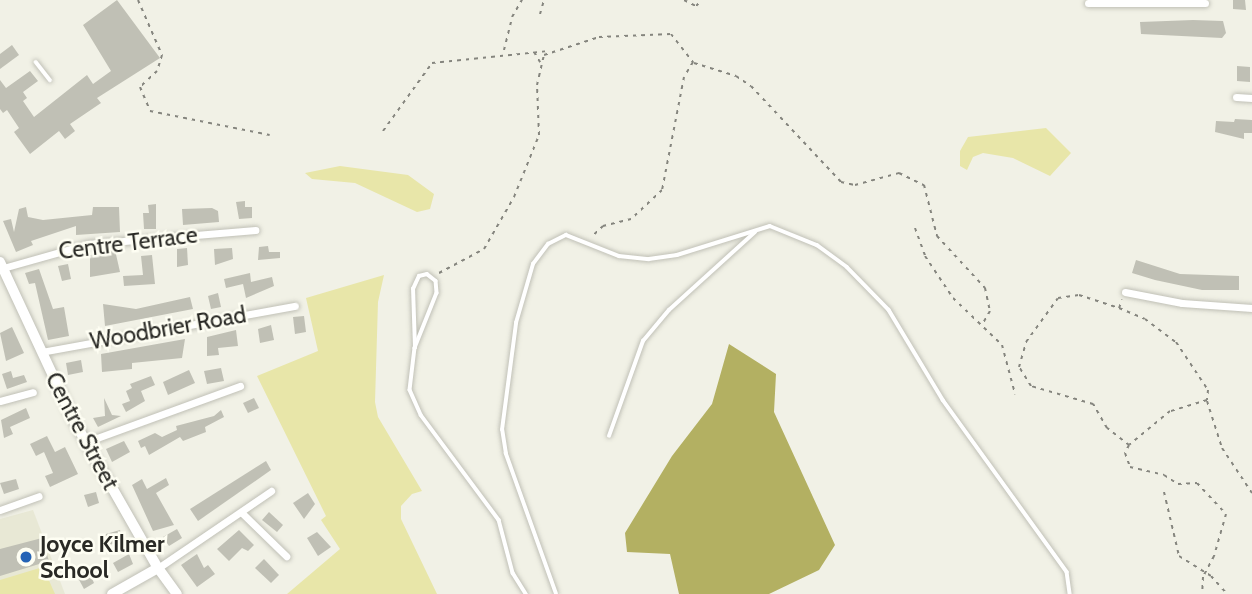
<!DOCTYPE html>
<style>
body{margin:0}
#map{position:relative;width:1252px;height:594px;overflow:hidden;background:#f1f1e6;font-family:Cabin,sans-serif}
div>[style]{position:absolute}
.built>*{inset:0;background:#e8e8d5}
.green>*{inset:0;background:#e8e6a9}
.water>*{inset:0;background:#b3b062}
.building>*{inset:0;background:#c0c0b5}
.path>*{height:2px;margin-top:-1px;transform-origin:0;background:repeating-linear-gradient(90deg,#85857e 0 3.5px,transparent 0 8.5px)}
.roads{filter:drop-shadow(0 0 2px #c0c0b6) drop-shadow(0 0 2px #c0c0b6)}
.service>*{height:3.5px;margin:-1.75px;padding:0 1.75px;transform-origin:1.75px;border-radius:1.75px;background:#fff}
.minor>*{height:7px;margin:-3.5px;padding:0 3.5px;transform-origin:3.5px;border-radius:3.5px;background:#fff}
.tertiary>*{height:10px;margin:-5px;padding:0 5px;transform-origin:5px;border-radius:5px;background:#fff}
.secondary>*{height:10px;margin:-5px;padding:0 5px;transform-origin:5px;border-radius:5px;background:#fff}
.dots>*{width:19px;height:19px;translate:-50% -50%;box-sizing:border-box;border:4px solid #fefef3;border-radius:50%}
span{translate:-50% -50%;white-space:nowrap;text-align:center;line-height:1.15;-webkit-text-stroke:5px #fefef3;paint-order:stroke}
.street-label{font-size:23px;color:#292925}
.poi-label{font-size:23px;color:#292925;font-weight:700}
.left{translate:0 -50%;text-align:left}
</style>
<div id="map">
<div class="built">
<div style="clip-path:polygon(33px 510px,65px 594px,0 594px,0 519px)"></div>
</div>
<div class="green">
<div style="clip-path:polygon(1046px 128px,1071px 153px,1050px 176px,1013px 158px,983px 153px,973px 157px,967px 170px,960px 166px,960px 151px,968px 137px)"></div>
<div style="clip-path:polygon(340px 166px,408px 175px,434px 194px,430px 209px,417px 212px,355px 183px,312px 179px,305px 173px)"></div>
<div style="clip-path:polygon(384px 275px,378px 302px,375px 402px,378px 417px,422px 491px,412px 494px,401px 506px,401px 519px,437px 594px,287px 594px,340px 549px,321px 520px,326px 516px,257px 376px,318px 351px,306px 298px)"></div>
<div style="clip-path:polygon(43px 567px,55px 594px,0 594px,0 580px)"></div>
</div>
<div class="water">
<div style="clip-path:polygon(729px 344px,776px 374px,774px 412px,835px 545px,819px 570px,769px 594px,679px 594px,670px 554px,627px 552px,625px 533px,672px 456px,712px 404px)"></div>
</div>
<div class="building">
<div style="clip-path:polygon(117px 0,160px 58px,97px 98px,101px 103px,70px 124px,75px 131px,65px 139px,59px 131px,30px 154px,14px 132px,19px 128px,7px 110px,3px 113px,0 109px,0 80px,6px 88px,30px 71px,38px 81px,23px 92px,27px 98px,23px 101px,34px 117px,87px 75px,93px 84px,111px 71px,83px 25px)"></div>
<div style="clip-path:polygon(1233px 0,1245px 0,1246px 10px,1233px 9px)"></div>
<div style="clip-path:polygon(1193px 20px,1223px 21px,1226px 33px,1222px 38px,1141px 34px,1140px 22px)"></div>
<div style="clip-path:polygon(12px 45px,19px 55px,0 69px,0 54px)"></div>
<div style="clip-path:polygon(1237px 66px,1250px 67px,1250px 82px,1237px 81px)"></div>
<div style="clip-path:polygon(1235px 119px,1252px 120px,1252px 133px,1244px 133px,1244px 139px,1215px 132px,1216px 121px,1234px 122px)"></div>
<div style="clip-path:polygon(245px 201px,245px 207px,252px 207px,252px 218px,239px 219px,236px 202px)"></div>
<div style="clip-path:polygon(156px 204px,156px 229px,144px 229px,143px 213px,149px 213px,148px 205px)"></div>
<div style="clip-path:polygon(26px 207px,28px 217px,43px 220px,92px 215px,93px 207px,119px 207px,120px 232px,76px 235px,76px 226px,31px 241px,33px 245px,16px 252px,3px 221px,11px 219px,14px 232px,19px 209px)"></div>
<div style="clip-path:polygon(212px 208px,218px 211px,219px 222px,183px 225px,182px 209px)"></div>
<div style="clip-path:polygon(268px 246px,269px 252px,280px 252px,280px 258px,258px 260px,259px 247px)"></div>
<div style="clip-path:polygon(187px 248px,188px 265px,177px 267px,177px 249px)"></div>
<div style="clip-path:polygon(232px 248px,233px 259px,215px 265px,214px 249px)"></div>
<div style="clip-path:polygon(115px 250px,120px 272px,90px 277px,90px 255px)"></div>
<div style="clip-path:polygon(152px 255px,155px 284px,124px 286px,123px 276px,143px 275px,141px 256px)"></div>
<div style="clip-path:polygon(1136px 260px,1180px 274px,1239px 276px,1239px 290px,1202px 290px,1155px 280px,1132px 273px)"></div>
<div style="clip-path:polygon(68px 264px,71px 279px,62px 281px,58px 266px)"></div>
<div style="clip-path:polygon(39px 269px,53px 309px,64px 307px,69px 336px,48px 340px,35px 283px,29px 284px,25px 273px)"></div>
<div style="clip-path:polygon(250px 273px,251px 282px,272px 277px,274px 286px,246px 298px,243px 284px,226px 288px,224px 279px)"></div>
<div style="clip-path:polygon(218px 293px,221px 307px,211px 309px,208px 296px)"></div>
<div style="clip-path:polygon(190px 297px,193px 309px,105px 326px,103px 304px,136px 309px)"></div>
<div style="clip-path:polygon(304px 316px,306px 332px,295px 334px,293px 317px)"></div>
<div style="clip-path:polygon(271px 325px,274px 340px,260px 343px,258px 329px)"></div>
<div style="clip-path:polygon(12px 327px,24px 353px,6px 361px,0 333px)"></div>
<div style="clip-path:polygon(236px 330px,238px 346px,218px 348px,219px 355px,207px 356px,207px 337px)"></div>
<div style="clip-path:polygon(185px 339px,182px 358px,132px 363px,132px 369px,102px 372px,101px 354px)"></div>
<div style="clip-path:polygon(81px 360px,83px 372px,68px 375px,66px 363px)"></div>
<div style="clip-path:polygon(221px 368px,224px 381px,207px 384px,204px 371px)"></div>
<div style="clip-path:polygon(189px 370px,195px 383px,168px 395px,163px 382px)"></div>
<div style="clip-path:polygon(11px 371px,13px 378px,24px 375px,27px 382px,7px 389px,2px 374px)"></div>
<div style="clip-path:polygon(151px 376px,155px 385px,141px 391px,145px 401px,126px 412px,122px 404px,130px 401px,126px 391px,132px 388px,130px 384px)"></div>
<div style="clip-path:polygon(104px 398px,112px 415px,121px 416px,98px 427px,93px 418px,105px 416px)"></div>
<div style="clip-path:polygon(254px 398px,259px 408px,248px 413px,243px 403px)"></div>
<div style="clip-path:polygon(26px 408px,30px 418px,10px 427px,13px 434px,4px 438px,1px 420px)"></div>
<div style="clip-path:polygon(221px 410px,224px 417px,205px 427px,206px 432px,183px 441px,180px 437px,149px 455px,145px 446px,141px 448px,138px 441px,155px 433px,162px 437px,177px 430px,176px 426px,214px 416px)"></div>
<div style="clip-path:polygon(47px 436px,55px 452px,65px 447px,78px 474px,50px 487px,45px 476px,53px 473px,44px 452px,36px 456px,30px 444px)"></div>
<div style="clip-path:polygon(124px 441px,130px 452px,112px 462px,106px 449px)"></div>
<div style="clip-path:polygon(266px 461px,271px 470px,198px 521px,190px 509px)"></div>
<div style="clip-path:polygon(166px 478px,169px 485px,156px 493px,174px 525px,153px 531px,132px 485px,142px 479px,147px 489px)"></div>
<div style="clip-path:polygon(16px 479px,19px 489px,4px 494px,0 483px)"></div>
<div style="clip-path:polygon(96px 492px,99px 503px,88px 507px,84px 495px)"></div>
<div style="clip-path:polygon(308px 493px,315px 504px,304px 519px,293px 503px)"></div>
<div style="clip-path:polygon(269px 512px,283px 525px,277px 532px,262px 520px)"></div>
<div style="clip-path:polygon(177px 529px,182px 538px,169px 546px,163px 537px)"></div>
<div style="clip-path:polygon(120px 530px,123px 541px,102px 547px,99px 536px)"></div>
<div style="clip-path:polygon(239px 530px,254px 545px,248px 551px,242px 548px,229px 561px,217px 549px)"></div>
<div style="clip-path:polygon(317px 532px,331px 547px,318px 556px,307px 538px)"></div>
<div style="clip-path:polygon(42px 538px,49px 561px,0 576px,0 549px)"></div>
<div style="clip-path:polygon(129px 554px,133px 564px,118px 572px,113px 563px)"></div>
<div style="clip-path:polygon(197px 554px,204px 568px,208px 565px,215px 574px,197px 587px,181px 565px)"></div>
<div style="clip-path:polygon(264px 559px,279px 575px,271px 583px,255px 568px)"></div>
<div style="clip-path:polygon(88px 570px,94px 583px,84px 589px,77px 576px)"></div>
</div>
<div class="path">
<div style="left:138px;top:0;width:60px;rotate:66.4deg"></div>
<div style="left:162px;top:55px;width:17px;rotate:107deg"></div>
<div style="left:157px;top:71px;width:23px;rotate:137deg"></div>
<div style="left:140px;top:87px;width:26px;rotate:67deg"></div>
<div style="left:150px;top:111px;width:122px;rotate:11.3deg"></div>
<div style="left:684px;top:0;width:13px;rotate:27deg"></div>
<div style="left:696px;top:6px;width:8px;rotate:-45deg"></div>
<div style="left:540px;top:14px;width:15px;rotate:-74deg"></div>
<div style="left:504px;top:50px;width:34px;rotate:-76deg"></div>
<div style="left:512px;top:17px;width:20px;rotate:-60deg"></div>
<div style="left:534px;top:52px;width:12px;rotate:59deg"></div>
<div style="left:694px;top:63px;width:44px;rotate:17.2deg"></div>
<div style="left:736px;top:76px;width:18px;rotate:34deg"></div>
<div style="left:751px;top:86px;width:132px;rotate:46.8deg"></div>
<div style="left:841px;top:182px;width:14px;rotate:12deg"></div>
<div style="left:855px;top:185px;width:46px;rotate:-15.3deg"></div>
<div style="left:899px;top:173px;width:28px;rotate:26deg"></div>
<div style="left:924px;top:185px;width:53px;rotate:75.7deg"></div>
<div style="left:937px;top:236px;width:71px;rotate:47.3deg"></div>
<div style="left:985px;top:288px;width:24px;rotate:78deg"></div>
<div style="left:990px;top:311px;width:14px;rotate:120deg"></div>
<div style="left:383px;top:131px;width:84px;rotate:-54.2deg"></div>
<div style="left:432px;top:63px;width:118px;rotate:-5.9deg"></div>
<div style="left:915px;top:228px;width:30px;rotate:70deg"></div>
<div style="left:925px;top:256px;width:50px;rotate:56.3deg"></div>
<div style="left:953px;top:298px;width:68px;rotate:43.8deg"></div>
<div style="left:1002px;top:345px;width:51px;rotate:75.1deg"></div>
<div style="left:439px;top:273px;width:51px;rotate:-28.1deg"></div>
<div style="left:484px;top:249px;width:60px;rotate:-60deg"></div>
<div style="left:514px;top:197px;width:67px;rotate:-68deg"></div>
<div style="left:539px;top:135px;width:50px;rotate:-92.3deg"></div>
<div style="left:537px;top:85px;width:31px;rotate:-77deg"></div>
<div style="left:544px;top:55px;width:58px;rotate:-18.1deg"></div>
<div style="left:599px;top:37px;width:72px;rotate:-2.4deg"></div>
<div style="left:671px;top:34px;width:36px;rotate:52deg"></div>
<div style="left:693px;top:62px;width:17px;rotate:121deg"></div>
<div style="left:684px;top:77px;width:115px;rotate:101deg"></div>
<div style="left:662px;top:190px;width:42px;rotate:136.9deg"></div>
<div style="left:631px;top:219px;width:29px;rotate:166deg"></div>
<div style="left:603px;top:226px;width:16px;rotate:137deg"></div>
<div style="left:1119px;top:308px;width:28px;rotate:23deg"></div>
<div style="left:1145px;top:319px;width:39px;rotate:37deg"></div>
<div style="left:1176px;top:342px;width:58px;rotate:56.3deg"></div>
<div style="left:1208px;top:390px;width:10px;rotate:96deg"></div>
<div style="left:1207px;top:400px;width:39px;rotate:163deg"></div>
<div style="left:1170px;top:411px;width:53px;rotate:140.3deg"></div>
<div style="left:1129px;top:445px;width:28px;rotate:-142deg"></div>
<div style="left:1107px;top:428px;width:28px;rotate:-120deg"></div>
<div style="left:1093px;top:404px;width:65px;rotate:-163.8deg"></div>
<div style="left:1031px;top:386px;width:22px;rotate:-122deg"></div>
<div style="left:1019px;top:367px;width:26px;rotate:-74deg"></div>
<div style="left:1026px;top:342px;width:54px;rotate:-54deg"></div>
<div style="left:1058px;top:298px;width:21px;rotate:-8deg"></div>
<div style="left:1079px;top:295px;width:42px;rotate:18deg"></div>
<div style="left:1119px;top:308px;width:9px;rotate:-69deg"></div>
<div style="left:1207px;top:401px;width:49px;rotate:72.3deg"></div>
<div style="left:1222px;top:448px;width:54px;rotate:56.3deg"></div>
<div style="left:1129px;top:445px;width:9px;rotate:117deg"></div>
<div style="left:1125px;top:453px;width:15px;rotate:70deg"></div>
<div style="left:1130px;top:467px;width:35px;rotate:13deg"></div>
<div style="left:1164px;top:475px;width:17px;rotate:33deg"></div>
<div style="left:1178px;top:484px;width:19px;rotate:-3deg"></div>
<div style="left:1197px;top:483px;width:42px;rotate:46.9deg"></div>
<div style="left:1226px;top:514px;width:44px;rotate:105.9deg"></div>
<div style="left:1214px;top:556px;width:24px;rotate:118deg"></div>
<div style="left:1203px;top:577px;width:17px;rotate:93deg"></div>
<div style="left:1164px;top:492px;width:66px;rotate:76.8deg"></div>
<div style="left:1179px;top:556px;width:38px;rotate:32deg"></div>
<div style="left:1211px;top:576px;width:24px;rotate:48deg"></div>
</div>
<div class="roads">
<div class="service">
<div style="left:36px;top:62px;width:23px;rotate:52deg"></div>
<div style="left:415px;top:348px;width:59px;rotate:-91.9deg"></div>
<div style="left:413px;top:289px;width:14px;rotate:-65deg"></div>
<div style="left:419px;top:276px;width:8px;rotate:-14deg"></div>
<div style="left:427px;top:274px;width:11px;rotate:38deg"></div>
<div style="left:436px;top:281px;width:12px;rotate:85deg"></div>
<div style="left:437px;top:293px;width:59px;rotate:111.8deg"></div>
<div style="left:415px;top:348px;width:42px;rotate:96.8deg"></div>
<div style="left:410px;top:390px;width:27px;rotate:66deg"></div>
<div style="left:421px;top:415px;width:131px;rotate:53.4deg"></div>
<div style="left:499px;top:520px;width:55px;rotate:75.2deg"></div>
<div style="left:513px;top:573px;width:25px;rotate:58deg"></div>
<div style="left:609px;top:436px;width:101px;rotate:-70.3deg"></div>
<div style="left:643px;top:341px;width:40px;rotate:-50deg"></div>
<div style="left:669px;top:310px;width:116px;rotate:-42.2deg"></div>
<div style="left:556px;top:594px;width:149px;rotate:-109.7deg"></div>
<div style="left:506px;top:454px;width:24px;rotate:-99deg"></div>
<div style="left:502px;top:430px;width:108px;rotate:-82.5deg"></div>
<div style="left:516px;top:323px;width:61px;rotate:-73.9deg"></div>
<div style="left:533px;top:264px;width:25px;rotate:-53deg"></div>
<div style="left:548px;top:244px;width:20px;rotate:-27deg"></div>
<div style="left:566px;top:235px;width:57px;rotate:21.6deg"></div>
<div style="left:619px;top:256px;width:30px;rotate:6deg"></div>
<div style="left:649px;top:259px;width:28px;rotate:-8deg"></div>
<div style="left:677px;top:255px;width:97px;rotate:-17.3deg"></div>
<div style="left:770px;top:226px;width:51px;rotate:22deg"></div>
<div style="left:817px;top:245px;width:37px;rotate:36deg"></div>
<div style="left:847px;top:267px;width:60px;rotate:45.7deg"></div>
<div style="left:889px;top:310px;width:105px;rotate:59deg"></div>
<div style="left:943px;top:400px;width:212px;rotate:54.2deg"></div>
<div style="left:1067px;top:572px;width:22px;rotate:82deg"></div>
</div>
<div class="minor">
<div style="left:1088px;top:3px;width:117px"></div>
<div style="left:1236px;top:97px;width:16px;rotate:4deg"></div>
<div style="left:3px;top:268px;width:88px;rotate:-15.8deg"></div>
<div style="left:88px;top:244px;width:168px;rotate:-4.8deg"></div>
<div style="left:1125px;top:292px;width:58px;rotate:10.9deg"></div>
<div style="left:1182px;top:303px;width:70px;rotate:4.1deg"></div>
<div style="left:41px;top:352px;width:258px;rotate:-10.3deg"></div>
<div style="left:0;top:401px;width:34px;rotate:-15deg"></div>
<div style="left:86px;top:442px;width:164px;rotate:-20deg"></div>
<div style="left:0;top:510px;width:41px;rotate:-19.7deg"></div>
<div style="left:242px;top:513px;width:62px;rotate:44.3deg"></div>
<div style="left:158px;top:568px;width:137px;rotate:-34.3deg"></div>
</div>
<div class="tertiary">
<div style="left:112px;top:594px;width:53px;rotate:-29.5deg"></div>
</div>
<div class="secondary">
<div style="left:0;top:262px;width:175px;rotate:65deg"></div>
<div style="left:74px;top:421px;width:169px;rotate:60.3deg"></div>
<div style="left:158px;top:568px;width:32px;rotate:54deg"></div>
</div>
</div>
<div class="dots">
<div style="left:26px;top:557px;background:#2563b5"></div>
</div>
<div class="street-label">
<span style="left:128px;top:243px;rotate:-7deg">Centre Terrace</span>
<span style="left:168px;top:328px;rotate:-10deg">Woodbrier Road</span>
<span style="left:82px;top:431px;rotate:62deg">Centre Street</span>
</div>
<div class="poi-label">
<span class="left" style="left:40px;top:557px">Joyce Kilmer<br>School</span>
</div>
</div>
